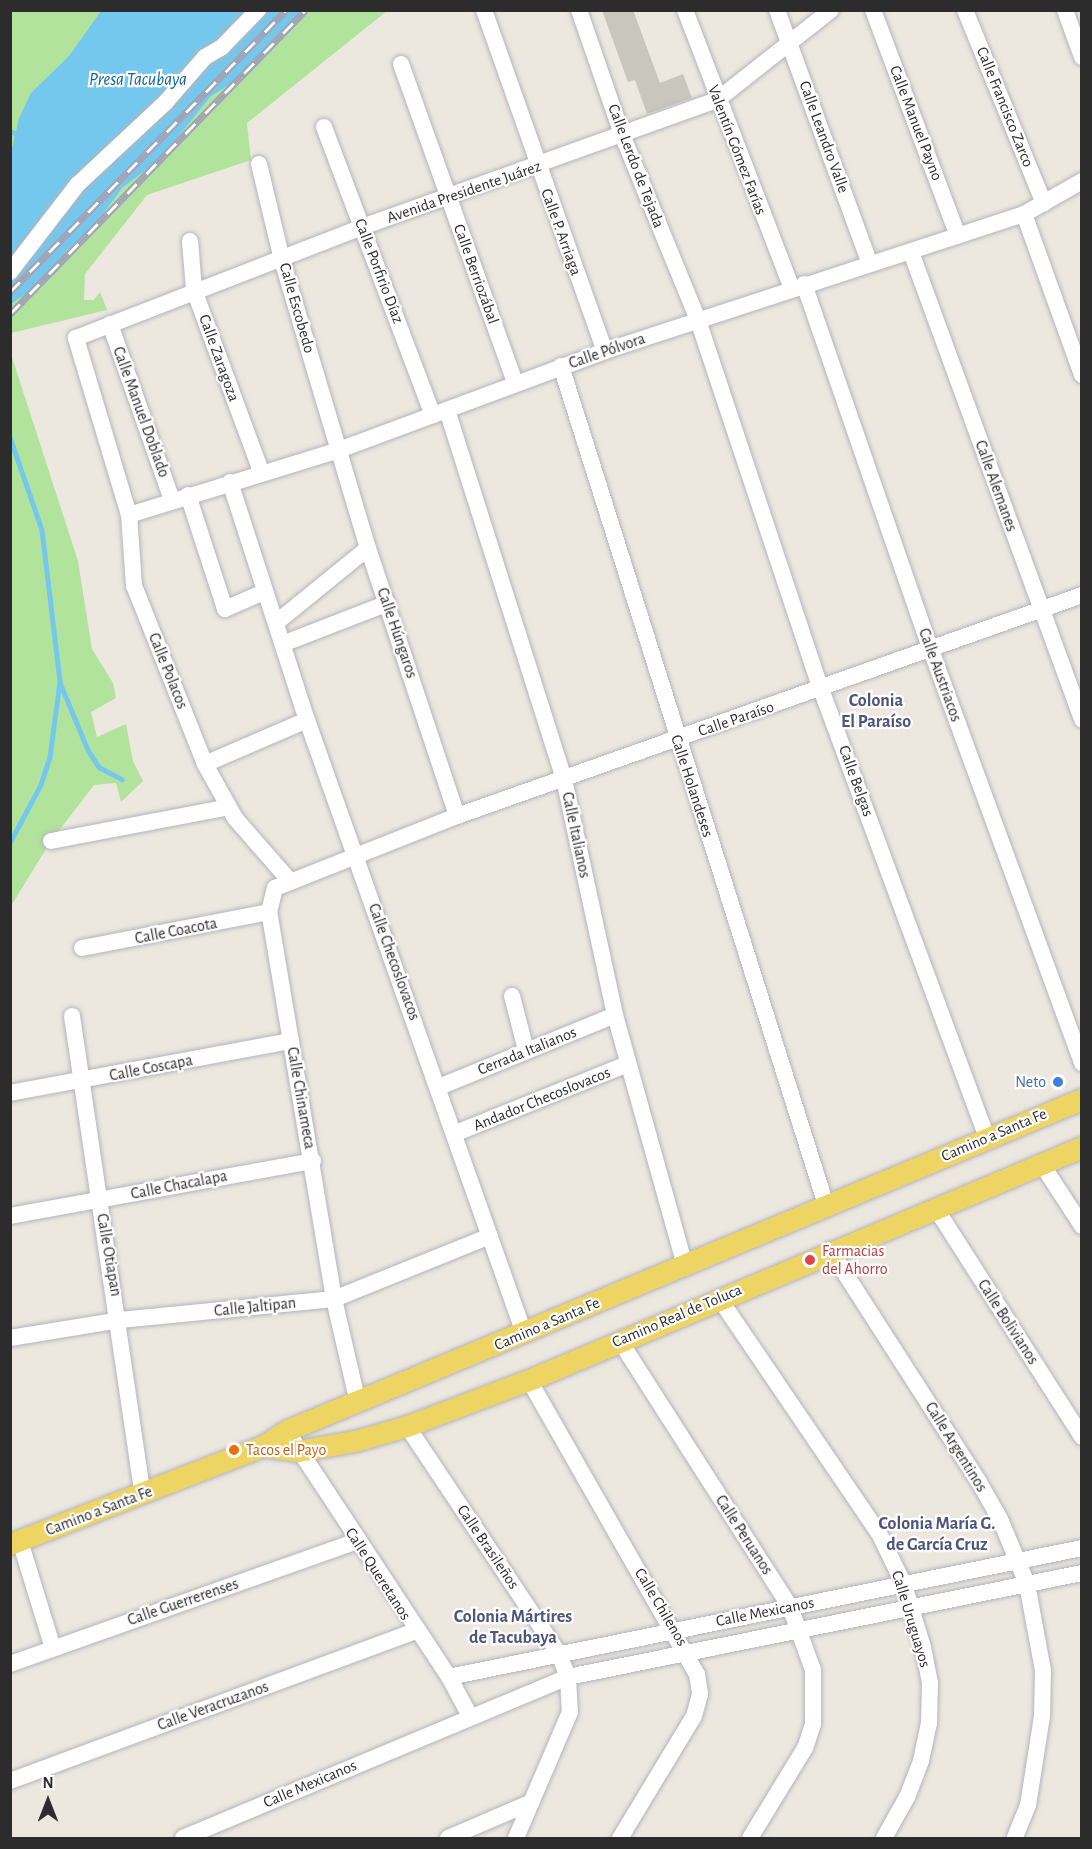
<!DOCTYPE html>
<meta charset="utf-8">
<style>
body{margin:0}
#map{position:relative;width:1092px;height:1849px;overflow:hidden;background:#ede8df;font-family:"Alegreya Sans",sans-serif}
div>[style]{position:absolute}
.green>*{inset:0;background:#b2e39d}
.water>*{inset:0;background:#75c8ed}
.stream>*{height:4.5px;margin:-2.25px;padding:0 2.25px;transform-origin:2.25px;border-radius:2.25px;background:#75c8ed}
.building>*{inset:0;background:#c9c6bd}
.roads{filter:drop-shadow(0 0 2px #b2b5bf) drop-shadow(0 0 2px #b2b5bf)}
.minor>*{height:16px;margin:-8px;padding:0 8px;transform-origin:8px;border-radius:8px;background:#fff}
.major>*{height:21px;margin:-10.5px;padding:0 10.5px;transform-origin:10.5px;border-radius:10.5px;background:#eed463}
.rail>*{height:7px;margin-top:-3.5px;transform-origin:0;background:repeating-linear-gradient(90deg,#fff 0 14px,#a2a4b6 0 28px);box-sizing:border-box;border-block:2px solid #a2a4b6}
.dots>*{width:16px;height:16px;translate:-50% -50%;box-sizing:border-box;border:3px solid #fff;border-radius:50%}
span{translate:-50% -50%;white-space:nowrap;text-align:center;line-height:1.15;-webkit-text-stroke:4.5px #fff;paint-order:stroke}
.street-label{font-size:16px;color:#2c2c2c}
.shop-label{font-size:16px;color:#366cbe}
.right{translate:-100% -50%;text-align:right}
.health-label{font-size:16px;color:#be3a42}
.left{translate:0 -50%;text-align:left}
.food-label{font-size:16px;color:#c56008}
.water-label{font-size:18px;color:#10669c;font-style:italic}
.neighbourhood-label{font-size:18px;color:#4d547d;font-weight:700}
.frame{position:absolute;inset:0;border:12px solid #2c2c2c;pointer-events:none}
.north{position:absolute;left:18px;top:1771px;width:60px;height:60px;-webkit-text-stroke:4px #fff;paint-order:stroke;rotate:0deg;font-size:16px;font-weight:700;line-height:24px;text-align:center;color:#2c2c2c}
.north::after{content:'';display:block;margin:auto;width:21px;height:27px;background:#2c2c2c;clip-path:polygon(50% 0,100% 100%,50% 72%,0 100%)}
</style>
<div id="map">
<div class="green">
<div style="clip-path:polygon(10px 11px,119px 11px,10px 177px)"></div>
<div style="clip-path:polygon(234px 11px,387px 11px,247px 123px,251px 160px,147px 195px,85px 274px,84px 300px,94px 300px,100px 292px,107px 310px,11px 333px,10px 243px)"></div>
<div style="clip-path:polygon(10px 351px,78px 561px,92px 649px,113px 683px,116px 698px,91px 712px,97px 737px,126px 724px,133px 761px,143px 781px,121px 802px,116px 783px,94px 785px,51px 841px,11px 906px)"></div>
</div>
<div class="water">
<div style="clip-path:polygon(101px 11px,308px 11px,252px 71px,211px 96px,159px 160px,122px 188px,91px 230px,66px 251px,58px 271px,11px 304px,10px 157px,19px 118px,31px 93px,69px 56px)"></div>
</div>
<div class="stream">
<div style="left:10px;top:131px;width:13px;rotate:23deg"></div>
<div style="left:10px;top:437px;width:98px;rotate:71deg"></div>
<div style="left:42px;top:530px;width:153px;rotate:83.2deg"></div>
<div style="left:60px;top:682px;width:76px;rotate:97.6deg"></div>
<div style="left:50px;top:757px;width:29px;rotate:108deg"></div>
<div style="left:41px;top:785px;width:66px;rotate:118.1deg"></div>
<div style="left:61px;top:685px;width:70px;rotate:67.4deg"></div>
<div style="left:88px;top:750px;width:20px;rotate:57deg"></div>
<div style="left:99px;top:767px;width:26px;rotate:28deg"></div>
</div>
<div class="building">
<div style="clip-path:polygon(602px 10px,633px 10px,660px 83px,683px 74px,692px 98px,647px 114px,635px 80px,628px 82px)"></div>
</div>
<div class="roads">
<div class="minor">
<div style="left:484px;top:10px;width:362px;rotate:70.5deg"></div>
<div style="left:579px;top:10px;width:134px;rotate:70.9deg"></div>
<div style="left:623px;top:137px;width:198px;rotate:67.7deg"></div>
<div style="left:698px;top:320px;width:389px;rotate:71.6deg"></div>
<div style="left:821px;top:689px;width:479px;rotate:69.7deg"></div>
<div style="left:685px;top:10px;width:299px;rotate:69deg"></div>
<div style="left:777px;top:10px;width:270px;rotate:69.9deg"></div>
<div style="left:873px;top:10px;width:241px;rotate:69.4deg"></div>
<div style="left:965px;top:10px;width:209px;rotate:67.8deg"></div>
<div style="left:1065px;top:10px;width:50px;rotate:70.1deg"></div>
<div style="left:401px;top:64px;width:338px;rotate:70.3deg"></div>
<div style="left:324px;top:127px;width:308px;rotate:69.3deg"></div>
<div style="left:259px;top:164px;width:99px;rotate:76.5deg"></div>
<div style="left:282px;top:260px;width:301px;rotate:73.4deg"></div>
<div style="left:368px;top:548px;width:282px;rotate:71.6deg"></div>
<div style="left:1024px;top:214px;width:171px;rotate:70.2deg"></div>
<div style="left:190px;top:241px;width:49px;rotate:85.3deg"></div>
<div style="left:194px;top:290px;width:193px;rotate:69.7deg"></div>
<div style="left:911px;top:252px;width:498px;rotate:69.9deg"></div>
<div style="left:10px;top:272px;width:110px;rotate:-52.4deg"></div>
<div style="left:77px;top:185px;width:120px;rotate:-43deg"></div>
<div style="left:165px;top:103px;width:61px;rotate:-49deg"></div>
<div style="left:205px;top:57px;width:20px;rotate:-30deg"></div>
<div style="left:222px;top:47px;width:52px;rotate:-45.8deg"></div>
<div style="left:804px;top:284px;width:387px;rotate:70.9deg"></div>
<div style="left:931px;top:650px;width:440px;rotate:69.9deg"></div>
<div style="left:110px;top:324px;width:187px;rotate:70.6deg"></div>
<div style="left:561px;top:366px;width:880px;rotate:72.47deg"></div>
<div style="left:447px;top:410px;width:387px;rotate:72.4deg"></div>
<div style="left:564px;top:779px;width:241px;rotate:77.8deg"></div>
<div style="left:615px;top:1015px;width:260px;rotate:74.4deg"></div>
<div style="left:230px;top:482px;width:250px;rotate:72.1deg"></div>
<div style="left:307px;top:720px;width:650px;rotate:70.51deg"></div>
<div style="left:188px;top:495px;width:120px;rotate:72deg"></div>
<div style="left:225px;top:609px;width:43px;rotate:-23.6deg"></div>
<div style="left:129px;top:515px;width:220px;rotate:-17.2deg"></div>
<div style="left:339px;top:450px;width:284px;rotate:-20.4deg"></div>
<div style="left:605px;top:351px;width:441px;rotate:-18.1deg"></div>
<div style="left:1024px;top:214px;width:67px;rotate:-29.6deg"></div>
<div style="left:277px;top:622px;width:117px;rotate:-39.1deg"></div>
<div style="left:285px;top:643px;width:110px;rotate:-21.2deg"></div>
<div style="left:205px;top:764px;width:111px;rotate:-23.3deg"></div>
<div style="left:51px;top:841px;width:181px;rotate:-10.8deg"></div>
<div style="left:289px;top:880px;width:82px;rotate:-131.1deg"></div>
<div style="left:235px;top:818px;width:62px;rotate:-119.1deg"></div>
<div style="left:205px;top:764px;width:192px;rotate:-111.7deg"></div>
<div style="left:134px;top:586px;width:71px;rotate:-94deg"></div>
<div style="left:129px;top:515px;width:185px;rotate:-106.7deg"></div>
<div style="left:76px;top:338px;width:307px;rotate:-21.2deg"></div>
<div style="left:362px;top:227px;width:377px;rotate:-19.7deg"></div>
<div style="left:717px;top:100px;width:145px;rotate:-38.3deg"></div>
<div style="left:82px;top:948px;width:190px;rotate:-10.9deg"></div>
<div style="left:512px;top:996px;width:56px;rotate:75.5deg"></div>
<div style="left:72px;top:1016px;width:483px;rotate:81.6deg"></div>
<div style="left:439px;top:1087px;width:190px;rotate:-22.2deg"></div>
<div style="left:10px;top:1093px;width:286px;rotate:-10.5deg"></div>
<div style="left:456px;top:1133px;width:185px;rotate:-21.9deg"></div>
<div style="left:1041px;top:1163px;width:75px;rotate:56.9deg"></div>
<div style="left:935px;top:1207px;width:273px;rotate:57.4deg"></div>
<div style="left:10px;top:1216px;width:308px;rotate:-10.3deg"></div>
<div style="left:830px;top:1250px;width:278px;rotate:57.3deg"></div>
<div style="left:980px;top:1484px;width:40px;rotate:60.3deg"></div>
<div style="left:1000px;top:1519px;width:70px;rotate:67.4deg"></div>
<div style="left:1027px;top:1584px;width:87px;rotate:79.5deg"></div>
<div style="left:1043px;top:1670px;width:46px;rotate:91.2deg"></div>
<div style="left:1042px;top:1716px;width:90px;rotate:98.9deg"></div>
<div style="left:1028px;top:1805px;width:35px;rotate:112deg"></div>
<div style="left:719px;top:1298px;width:284px;rotate:55.8deg"></div>
<div style="left:879px;top:1533px;width:58px;rotate:64.3deg"></div>
<div style="left:904px;top:1585px;width:65px;rotate:73deg"></div>
<div style="left:923px;top:1647px;width:37px;rotate:79deg"></div>
<div style="left:930px;top:1683px;width:40px;rotate:91.4deg"></div>
<div style="left:929px;top:1723px;width:39px;rotate:102deg"></div>
<div style="left:921px;top:1761px;width:39px;rotate:111deg"></div>
<div style="left:907px;top:1797px;width:47px;rotate:119.3deg"></div>
<div style="left:10px;top:1338px;width:111px;rotate:-9.3deg"></div>
<div style="left:120px;top:1320px;width:215px;rotate:-5.6deg"></div>
<div style="left:334px;top:1299px;width:168px;rotate:-22deg"></div>
<div style="left:620px;top:1341px;width:316px;rotate:57.4deg"></div>
<div style="left:790px;top:1607px;width:67px;rotate:69.9deg"></div>
<div style="left:813px;top:1670px;width:54px;rotate:90deg"></div>
<div style="left:813px;top:1724px;width:25px;rotate:108deg"></div>
<div style="left:805px;top:1748px;width:105px;rotate:121.4deg"></div>
<div style="left:529px;top:1380px;width:339px;rotate:60.3deg"></div>
<div style="left:697px;top:1674px;width:20px;rotate:81deg"></div>
<div style="left:700px;top:1694px;width:23px;rotate:105deg"></div>
<div style="left:694px;top:1716px;width:143px;rotate:121.2deg"></div>
<div style="left:358px;top:1403px;width:107px;rotate:-103deg"></div>
<div style="left:334px;top:1299px;width:392px;rotate:-99.5deg"></div>
<div style="left:269px;top:912px;width:25px;rotate:-76deg"></div>
<div style="left:275px;top:888px;width:196px;rotate:-21.6deg"></div>
<div style="left:457px;top:816px;width:663px;rotate:-19.47deg"></div>
<div style="left:407px;top:1426px;width:274px;rotate:56.3deg"></div>
<div style="left:559px;top:1654px;width:25px;rotate:69deg"></div>
<div style="left:568px;top:1677px;width:35px;rotate:87deg"></div>
<div style="left:570px;top:1712px;width:137px;rotate:113.2deg"></div>
<div style="left:294px;top:1442px;width:282px;rotate:56.6deg"></div>
<div style="left:449px;top:1677px;width:44px;rotate:61.7deg"></div>
<div style="left:20px;top:1541px;width:112px;rotate:72.9deg"></div>
<div style="left:10px;top:1664px;width:368px;rotate:-19.5deg"></div>
<div style="left:449px;top:1677px;width:646px;rotate:-11.52deg"></div>
<div style="left:10px;top:1781px;width:432px;rotate:-20.3deg"></div>
<div style="left:183px;top:1838px;width:417px;rotate:-22.7deg"></div>
<div style="left:568px;top:1677px;width:524px;rotate:-11.44deg"></div>
<div style="left:448px;top:1838px;width:91px;rotate:-23.2deg"></div>
</div>
<div class="major">
<div style="left:263px;top:1446px;width:35px;rotate:8deg"></div>
<div style="left:298px;top:1451px;width:58px;rotate:-10deg"></div>
<div style="left:355px;top:1441px;width:54px;rotate:-16.1deg"></div>
<div style="left:407px;top:1426px;width:130px;rotate:-20.7deg"></div>
<div style="left:529px;top:1380px;width:600px;rotate:-22.85deg"></div>
<div style="left:10px;top:1544px;width:271px;rotate:-21.2deg"></div>
<div style="left:263px;top:1446px;width:30px;rotate:-33deg"></div>
<div style="left:288px;top:1430px;width:860px;rotate:-22.63deg"></div>
</div>
</div>
<div class="rail">
<div style="left:10px;top:292px;width:395px;rotate:-45.6deg"></div>
<div style="left:10px;top:314px;width:424px;rotate:-45.8deg"></div>
</div>
<div class="dots">
<div style="left:1058px;top:1082px;background:#3f7fe0"></div>
<div style="left:810px;top:1260px;background:#e0444e"></div>
<div style="left:234px;top:1450px;background:#e8710a"></div>
</div>
<div class="street-label">
<span style="left:1005px;top:107px;rotate:68deg">Calle Francisco Zarco</span>
<span style="left:916px;top:123px;rotate:69deg">Calle Manuel Payno</span>
<span style="left:824px;top:137px;rotate:70deg">Calle Leandro Valle</span>
<span style="left:737px;top:150px;rotate:69deg">Valentín Gómez Farías</span>
<span style="left:636px;top:166px;rotate:69deg">Calle Lerdo de Tejada</span>
<span style="left:464px;top:192px;rotate:-19deg">Avenida Presidente Juárez</span>
<span style="left:561px;top:232px;rotate:70deg">Calle P. Arriaga</span>
<span style="left:379px;top:271px;rotate:69deg">Calle Porfirio Díaz</span>
<span style="left:476px;top:274px;rotate:70deg">Calle Berriozábal</span>
<span style="left:297px;top:308px;rotate:74deg">Calle Escobedo</span>
<span style="left:607px;top:351px;rotate:-19deg">Calle Pólvora</span>
<span style="left:219px;top:358px;rotate:70deg">Calle Zaragoza</span>
<span style="left:141px;top:412px;rotate:70deg">Calle Manuel Doblado</span>
<span style="left:996px;top:486px;rotate:70deg">Calle Alemanes</span>
<span style="left:397px;top:633px;rotate:71deg">Calle Húngaros</span>
<span style="left:168px;top:671px;rotate:68deg">Calle Polacos</span>
<span style="left:940px;top:675px;rotate:70deg">Calle Austriacos</span>
<span style="left:736px;top:719px;rotate:-19deg">Calle Paraíso</span>
<span style="left:856px;top:781px;rotate:70deg">Calle Belgas</span>
<span style="left:692px;top:786px;rotate:72deg">Calle Holandeses</span>
<span style="left:576px;top:835px;rotate:78deg">Calle Italianos</span>
<span style="left:176px;top:931px;rotate:-11deg">Calle Coacota</span>
<span style="left:394px;top:962px;rotate:70deg">Calle Checoslovacos</span>
<span style="left:527px;top:1051px;rotate:-22deg">Cerrada Italianos</span>
<span style="left:151px;top:1068px;rotate:-11deg">Calle Coscapa</span>
<span style="left:301px;top:1098px;rotate:80deg">Calle Chinameca</span>
<span style="left:542px;top:1099px;rotate:-22deg">Andador Checoslovacos</span>
<span style="left:994px;top:1135px;rotate:-23deg">Camino a Santa Fe</span>
<span style="left:179px;top:1185px;rotate:-11deg">Calle Chacalapa</span>
<span style="left:109px;top:1255px;rotate:80deg">Calle Otiapan</span>
<span style="left:255px;top:1307px;rotate:-6deg">Calle Jaltipan</span>
<span style="left:677px;top:1316px;rotate:-23deg">Camino Real de Toluca</span>
<span style="left:1008px;top:1322px;rotate:57deg">Calle Bolivianos</span>
<span style="left:547px;top:1324px;rotate:-23deg">Camino a Santa Fe</span>
<span style="left:956px;top:1447px;rotate:58deg">Calle Argentinos</span>
<span style="left:99px;top:1511px;rotate:-21deg">Camino a Santa Fe</span>
<span style="left:744px;top:1535px;rotate:57deg">Calle Peruanos</span>
<span style="left:488px;top:1547px;rotate:56deg">Calle Brasileños</span>
<span style="left:378px;top:1574px;rotate:57deg">Calle Queretanos</span>
<span style="left:183px;top:1602px;rotate:-19deg">Calle Guerrerenses</span>
<span style="left:661px;top:1607px;rotate:59deg">Calle Chilenos</span>
<span style="left:765px;top:1612px;rotate:-11deg">Calle Mexicanos</span>
<span style="left:911px;top:1619px;rotate:73deg">Calle Uruguayos</span>
<span style="left:213px;top:1706px;rotate:-20deg">Calle Veracruzanos</span>
<span style="left:310px;top:1784px;rotate:-23deg">Calle Mexicanos</span>
</div>
<div class="shop-label">
<span class="right" style="left:1046px;top:1082px">Neto</span>
</div>
<div class="health-label">
<span class="left" style="left:822px;top:1260px">Farmacias<br>del Ahorro</span>
</div>
<div class="food-label">
<span class="left" style="left:246px;top:1450px">Tacos el Payo</span>
</div>
<div class="water-label">
<span style="left:138px;top:80px">Presa Tacubaya</span>
</div>
<div class="neighbourhood-label">
<span style="left:876px;top:712px">Colonia<br>El Paraíso</span>
<span style="left:937px;top:1535px">Colonia María G.<br>de García Cruz</span>
<span style="left:513px;top:1628px">Colonia Mártires<br>de Tacubaya</span>
</div>
<div class="frame"></div>
<div class="north">N</div>
</div>
